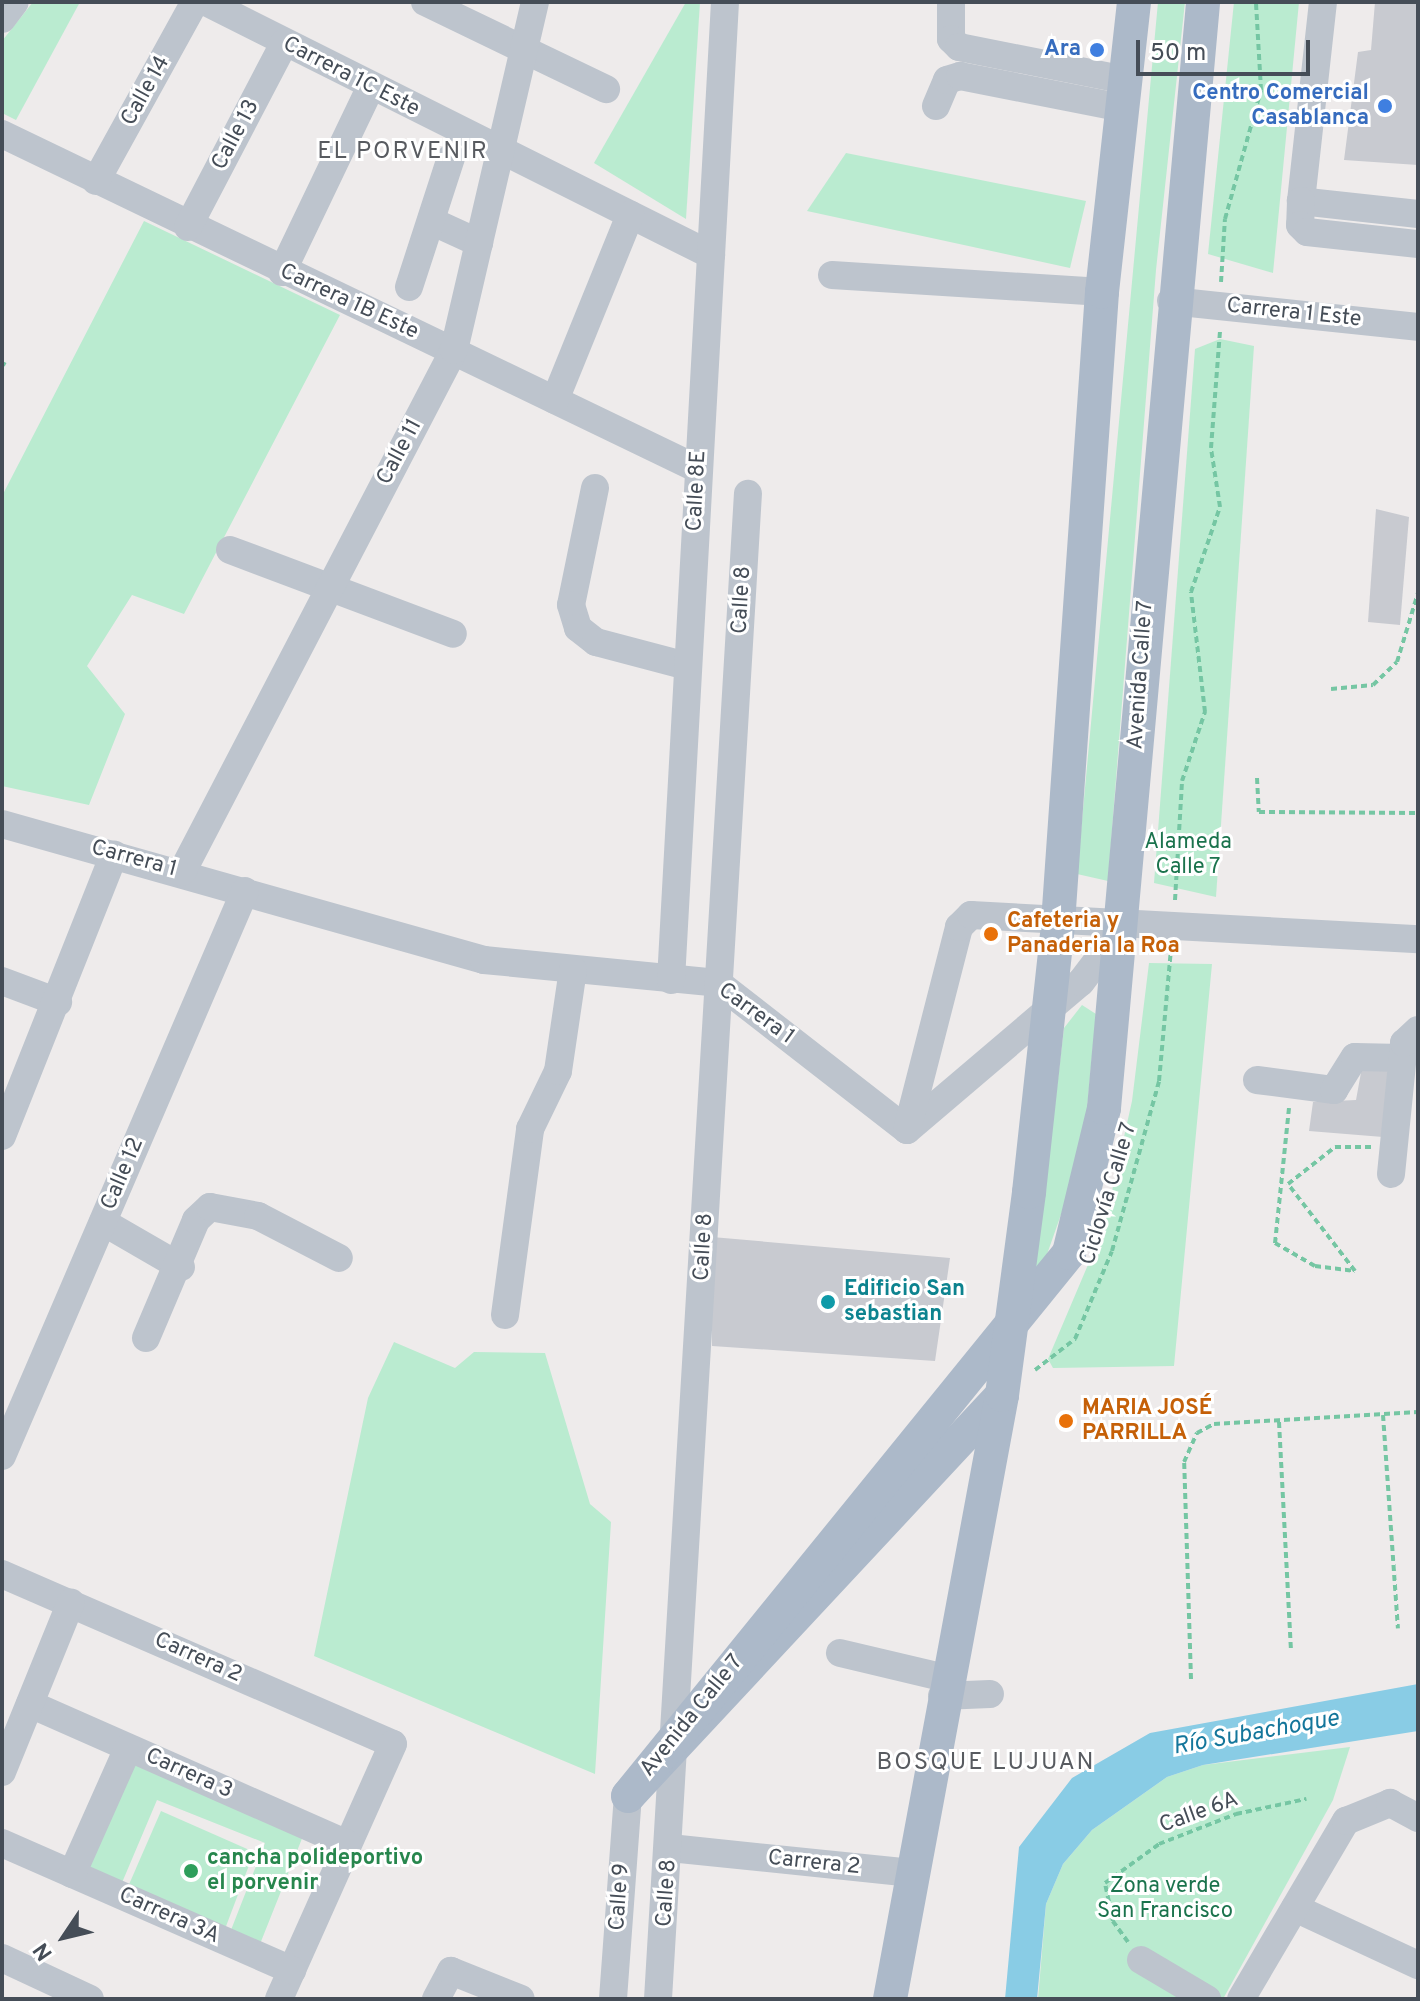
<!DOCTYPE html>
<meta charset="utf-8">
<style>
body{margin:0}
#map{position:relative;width:1420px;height:2001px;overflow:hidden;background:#eeebeb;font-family:Overpass,sans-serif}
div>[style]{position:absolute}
.green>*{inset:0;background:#baebd0}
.water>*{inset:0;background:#89cce5}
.building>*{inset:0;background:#c8cad0}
.path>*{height:4px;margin-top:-2px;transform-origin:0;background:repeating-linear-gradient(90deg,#75c6a3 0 6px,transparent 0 10px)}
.minor>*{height:28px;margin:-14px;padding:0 14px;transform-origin:14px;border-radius:14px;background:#bdc4cd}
.major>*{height:34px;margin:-17px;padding:0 17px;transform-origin:17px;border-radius:17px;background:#acb9c9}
.dots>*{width:22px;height:22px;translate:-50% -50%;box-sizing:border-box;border:4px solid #fff;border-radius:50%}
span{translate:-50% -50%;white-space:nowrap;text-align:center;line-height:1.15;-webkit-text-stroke:6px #fff;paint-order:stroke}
.shop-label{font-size:22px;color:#366cbe;font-weight:700}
.right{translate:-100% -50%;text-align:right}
.street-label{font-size:22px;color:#454d57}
.park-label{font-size:22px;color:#1b734d}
.food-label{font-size:22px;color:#c56008;font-weight:700}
.left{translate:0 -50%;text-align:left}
.culture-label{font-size:22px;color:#0d838f;font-weight:700}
.leisure-label{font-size:22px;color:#27864d;font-weight:700}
.neighbourhood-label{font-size:24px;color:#585b60;letter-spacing:2px}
.water-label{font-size:24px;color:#14769b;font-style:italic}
.frame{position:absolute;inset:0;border:4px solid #454d57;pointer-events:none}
.north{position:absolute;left:24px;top:1897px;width:80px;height:80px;-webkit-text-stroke:6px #fff;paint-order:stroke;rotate:235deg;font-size:22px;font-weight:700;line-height:32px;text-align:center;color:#454d57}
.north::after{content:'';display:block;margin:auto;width:28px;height:36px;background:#454d57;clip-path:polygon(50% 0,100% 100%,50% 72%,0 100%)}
.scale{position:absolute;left:1136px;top:40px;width:174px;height:36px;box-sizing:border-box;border:4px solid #454d57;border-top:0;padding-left:10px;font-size:24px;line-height:28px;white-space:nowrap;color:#454d57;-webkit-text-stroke:6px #fff;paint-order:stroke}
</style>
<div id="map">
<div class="green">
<div style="clip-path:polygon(33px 2px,80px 2px,16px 120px,2px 113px,2px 41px)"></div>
<div style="clip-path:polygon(686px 2px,700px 2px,686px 219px,594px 163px)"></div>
<div style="clip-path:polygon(1158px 2px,1185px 2px,1156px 270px,1108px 881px,1077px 874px)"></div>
<div style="clip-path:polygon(1234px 2px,1299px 2px,1273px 273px,1208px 254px)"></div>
<div style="clip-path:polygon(846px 153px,1086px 201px,1070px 268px,807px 211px)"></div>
<div style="clip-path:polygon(144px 221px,340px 315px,184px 614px,132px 595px,87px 666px,125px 714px,89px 805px,2px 786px,2px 496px)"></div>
<div style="clip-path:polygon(1220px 339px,1254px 346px,1216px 897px,1154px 883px,1195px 349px)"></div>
<div style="clip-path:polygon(1149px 963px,1212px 964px,1174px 1366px,1053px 1368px,1048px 1359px,1104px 1227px,1132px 1101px)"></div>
<div style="clip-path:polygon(1082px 1005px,1096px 1014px,1083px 1152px,1032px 1297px,1064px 1028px)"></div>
<div style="clip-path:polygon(394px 1342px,455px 1368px,474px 1352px,545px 1353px,590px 1504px,611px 1522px,595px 1774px,314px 1656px,368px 1398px)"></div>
<div style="clip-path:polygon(1350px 1747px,1333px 1800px,1223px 1999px,1038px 1999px,1046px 1904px,1063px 1864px,1092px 1830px,1167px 1777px,1203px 1765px)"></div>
<div style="clip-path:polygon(135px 1764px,303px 1836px,260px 1944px,231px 1930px,265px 1843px,157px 1800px,121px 1885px,87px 1871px)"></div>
<div style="clip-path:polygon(161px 1811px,254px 1852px,225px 1929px,127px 1889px)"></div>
</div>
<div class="water">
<div style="clip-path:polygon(1418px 1684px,1418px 1731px,1203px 1765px,1167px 1777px,1092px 1830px,1063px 1864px,1046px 1904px,1037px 1999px,1005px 1999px,1019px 1847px,1072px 1778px,1150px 1733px)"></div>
</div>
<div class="building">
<div style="clip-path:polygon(1375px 2px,1418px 2px,1418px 165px,1344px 160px,1358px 52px,1371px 50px)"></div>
<div style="clip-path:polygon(1376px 509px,1409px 517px,1400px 625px,1368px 622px)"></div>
<div style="clip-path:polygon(1362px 1067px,1388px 1067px,1383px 1137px,1309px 1131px,1313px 1102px,1356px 1100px)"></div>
<div style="clip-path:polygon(712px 1237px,950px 1258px,935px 1361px,712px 1346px)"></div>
</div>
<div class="path">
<div style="left:1221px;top:282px;width:63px;rotate:-86.4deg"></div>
<div style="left:1225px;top:219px;width:134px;rotate:-74.4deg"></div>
<div style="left:1261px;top:90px;width:88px;rotate:-93.3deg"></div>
<div style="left:2px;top:363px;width:4px;rotate:27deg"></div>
<div style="left:1331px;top:689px;width:42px;rotate:-5.4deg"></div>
<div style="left:1373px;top:685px;width:33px;rotate:-44deg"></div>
<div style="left:1397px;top:662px;width:72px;rotate:-73.1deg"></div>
<div style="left:1257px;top:778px;width:34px;rotate:87deg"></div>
<div style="left:1259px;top:812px;width:159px;rotate:0.4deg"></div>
<div style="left:1175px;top:900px;width:119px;rotate:-86.6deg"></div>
<div style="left:1182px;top:781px;width:73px;rotate:-71.6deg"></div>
<div style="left:1205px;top:712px;width:121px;rotate:-96.7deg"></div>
<div style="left:1191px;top:592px;width:90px;rotate:-71.2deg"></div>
<div style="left:1220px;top:507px;width:60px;rotate:-98.7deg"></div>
<div style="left:1211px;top:448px;width:117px;rotate:-85.6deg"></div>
<div style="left:1289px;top:1108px;width:136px;rotate:95.9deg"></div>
<div style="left:1275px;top:1243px;width:46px;rotate:29.9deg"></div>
<div style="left:1315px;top:1266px;width:40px;rotate:7.1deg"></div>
<div style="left:1355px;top:1271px;width:110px;rotate:-127.6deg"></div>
<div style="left:1288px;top:1184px;width:60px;rotate:-38.2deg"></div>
<div style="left:1335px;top:1147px;width:36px"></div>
<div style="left:1035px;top:1370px;width:51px;rotate:-37.8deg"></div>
<div style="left:1075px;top:1339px;width:95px;rotate:-67.2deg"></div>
<div style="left:1112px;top:1251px;width:176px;rotate:-74.5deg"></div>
<div style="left:1159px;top:1081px;width:133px;rotate:-84.8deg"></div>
<div style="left:1383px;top:1415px;width:214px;rotate:86deg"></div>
<div style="left:1279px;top:1422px;width:229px;rotate:87deg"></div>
<div style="left:1191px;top:1679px;width:217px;rotate:-91.8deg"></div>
<div style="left:1184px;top:1462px;width:32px;rotate:-66deg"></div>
<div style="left:1197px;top:1433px;width:19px;rotate:-28deg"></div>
<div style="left:1214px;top:1424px;width:204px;rotate:-3.4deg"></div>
<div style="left:1128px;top:1942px;width:26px;rotate:-126deg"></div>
<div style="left:1113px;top:1921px;width:39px;rotate:-102deg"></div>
<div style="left:1105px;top:1883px;width:67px;rotate:-35.8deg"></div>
<div style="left:1159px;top:1844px;width:83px;rotate:-21.3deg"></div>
<div style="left:1236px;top:1814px;width:72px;rotate:-12.1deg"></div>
</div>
<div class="minor">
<div style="left:206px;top:2px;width:565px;rotate:26.61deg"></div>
<div style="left:425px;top:2px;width:201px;rotate:25.7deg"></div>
<div style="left:951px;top:2px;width:37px;rotate:90deg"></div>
<div style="left:951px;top:39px;width:11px;rotate:45deg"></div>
<div style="left:959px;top:47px;width:170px;rotate:11.2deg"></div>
<div style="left:2px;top:19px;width:21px;rotate:-53deg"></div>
<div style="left:936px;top:106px;width:28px;rotate:-67deg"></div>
<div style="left:947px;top:80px;width:14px;rotate:-17deg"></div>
<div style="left:960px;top:76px;width:166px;rotate:11.1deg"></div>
<div style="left:2px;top:134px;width:772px;rotate:25.7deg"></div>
<div style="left:96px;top:181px;width:205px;rotate:-61.1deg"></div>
<div style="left:1301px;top:201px;width:200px;rotate:-83.7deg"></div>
<div style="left:1418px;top:214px;width:118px;rotate:-173.7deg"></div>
<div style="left:1301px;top:201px;width:24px;rotate:92deg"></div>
<div style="left:1300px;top:225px;width:10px;rotate:45deg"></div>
<div style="left:1307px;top:232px;width:112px;rotate:6.2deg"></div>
<div style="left:431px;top:221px;width:53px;rotate:24.6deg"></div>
<div style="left:188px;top:227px;width:208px;rotate:-62.4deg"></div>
<div style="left:282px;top:272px;width:204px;rotate:-64.4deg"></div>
<div style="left:832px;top:275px;width:271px;rotate:3.6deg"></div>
<div style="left:409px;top:287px;width:136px;rotate:-72deg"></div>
<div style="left:1171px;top:301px;width:248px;rotate:6deg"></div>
<div style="left:555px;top:400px;width:200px;rotate:-67.9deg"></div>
<div style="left:595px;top:488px;width:119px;rotate:101.6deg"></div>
<div style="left:571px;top:605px;width:24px;rotate:73deg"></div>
<div style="left:578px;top:628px;width:23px;rotate:38deg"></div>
<div style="left:596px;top:642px;width:94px;rotate:14.8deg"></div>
<div style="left:230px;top:550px;width:238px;rotate:20.6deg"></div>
<div style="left:2px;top:824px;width:501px;rotate:15.76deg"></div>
<div style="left:484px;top:960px;width:235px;rotate:5.6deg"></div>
<div style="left:718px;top:983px;width:239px;rotate:37.9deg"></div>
<div style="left:907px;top:1130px;width:228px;rotate:-40.4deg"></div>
<div style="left:1081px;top:982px;width:63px;rotate:-52.8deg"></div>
<div style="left:182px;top:872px;width:589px;rotate:-62.48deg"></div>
<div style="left:454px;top:350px;width:357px;rotate:-76.9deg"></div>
<div style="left:671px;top:980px;width:979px;rotate:-86.84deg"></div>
<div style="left:2px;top:981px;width:60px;rotate:20.6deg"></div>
<div style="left:1257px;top:1080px;width:78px;rotate:7.4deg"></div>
<div style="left:1334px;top:1090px;width:39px;rotate:-58deg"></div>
<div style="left:1355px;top:1057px;width:47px;rotate:1.2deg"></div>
<div style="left:907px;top:1130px;width:210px;rotate:-75.6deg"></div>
<div style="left:959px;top:927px;width:17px;rotate:-45deg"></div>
<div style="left:971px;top:915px;width:448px;rotate:3.1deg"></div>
<div style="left:2px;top:1136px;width:303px;rotate:-68.3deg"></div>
<div style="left:1391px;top:1174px;width:132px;rotate:-84.3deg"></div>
<div style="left:1404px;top:1043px;width:19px;rotate:-43deg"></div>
<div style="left:103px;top:1222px;width:90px;rotate:30deg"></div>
<div style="left:505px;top:1315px;width:188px;rotate:-82.3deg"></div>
<div style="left:530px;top:1129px;width:64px;rotate:-64.2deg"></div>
<div style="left:558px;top:1071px;width:102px;rotate:-81.6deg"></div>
<div style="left:146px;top:1338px;width:128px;rotate:-67deg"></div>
<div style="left:196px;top:1220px;width:19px;rotate:-43deg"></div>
<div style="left:210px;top:1207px;width:49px;rotate:10.6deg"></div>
<div style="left:258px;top:1216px;width:91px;rotate:27.4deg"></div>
<div style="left:2px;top:1456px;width:615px;rotate:-66.73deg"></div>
<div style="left:2px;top:1574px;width:426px;rotate:23.5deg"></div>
<div style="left:393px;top:1744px;width:279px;rotate:114.1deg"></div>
<div style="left:840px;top:1653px;width:109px;rotate:13.3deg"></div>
<div style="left:942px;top:1696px;width:48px;rotate:-2.4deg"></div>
<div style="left:30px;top:1704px;width:347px;rotate:23.8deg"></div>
<div style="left:2px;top:1772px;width:183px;rotate:-67.9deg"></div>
<div style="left:2px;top:1843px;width:317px;rotate:23.7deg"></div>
<div style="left:670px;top:1848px;width:241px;rotate:5.9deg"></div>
<div style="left:72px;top:1874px;width:138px;rotate:-66deg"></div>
<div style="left:1295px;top:1908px;width:136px;rotate:24.9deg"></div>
<div style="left:2px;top:1958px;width:97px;rotate:25deg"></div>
<div style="left:1141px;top:1960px;width:77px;rotate:30.6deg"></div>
<div style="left:436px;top:1999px;width:32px;rotate:-62deg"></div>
<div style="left:451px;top:1971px;width:75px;rotate:21.8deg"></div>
<div style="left:613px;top:1999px;width:204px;rotate:-85.8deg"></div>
<div style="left:658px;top:1999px;width:1508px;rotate:-86.58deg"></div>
<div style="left:1241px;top:1999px;width:207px;rotate:-59.5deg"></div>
<div style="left:1346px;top:1821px;width:48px;rotate:-22.2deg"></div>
<div style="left:1390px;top:1803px;width:32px;rotate:28deg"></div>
</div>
<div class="major">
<div style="left:1002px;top:1395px;width:548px;rotate:133deg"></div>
<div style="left:628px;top:1796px;width:700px;rotate:-50.92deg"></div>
<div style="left:1069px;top:1253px;width:149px;rotate:-76.4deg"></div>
<div style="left:1104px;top:1108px;width:1110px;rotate:-84.88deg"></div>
<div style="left:890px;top:1999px;width:614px;rotate:-79.49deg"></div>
<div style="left:1002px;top:1395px;width:205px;rotate:-82.4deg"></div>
<div style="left:1029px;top:1192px;width:271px;rotate:-83.8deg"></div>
<div style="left:1058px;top:923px;width:633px;rotate:-86.01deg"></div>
<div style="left:1102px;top:292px;width:292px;rotate:-83.7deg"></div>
</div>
<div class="dots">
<div style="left:1097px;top:50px;background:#3f7fe0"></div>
<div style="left:1385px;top:106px;background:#3f7fe0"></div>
<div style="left:991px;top:934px;background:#e8710a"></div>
<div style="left:828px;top:1302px;background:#0f9aa8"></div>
<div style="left:1066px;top:1421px;background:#e8710a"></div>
<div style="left:191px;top:1871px;background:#2e9e5b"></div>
</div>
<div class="shop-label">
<span class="right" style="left:1081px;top:50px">Ara</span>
<span class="right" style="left:1369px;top:106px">Centro Comercial<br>Casablanca</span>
</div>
<div class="street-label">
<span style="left:351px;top:77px;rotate:27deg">Carrera 1C Este</span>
<span style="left:146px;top:91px;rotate:-61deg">Calle 14</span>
<span style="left:236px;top:135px;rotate:-62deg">Calle 13</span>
<span style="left:349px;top:302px;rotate:25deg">Carrera 1B Este</span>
<span style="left:1294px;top:313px;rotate:6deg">Carrera 1 Este</span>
<span style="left:400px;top:452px;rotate:-62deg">Calle 11</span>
<span style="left:697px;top:491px;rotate:-87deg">Calle 8E</span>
<span style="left:742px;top:600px;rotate:-87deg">Calle 8</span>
<span style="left:1141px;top:675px;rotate:-86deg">Avenida Calle 7</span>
<span style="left:134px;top:859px;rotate:15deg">Carrera 1</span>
<span style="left:756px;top:1014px;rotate:36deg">Carrera 1</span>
<span style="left:123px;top:1174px;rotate:-67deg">Calle 12</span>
<span style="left:1109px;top:1194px;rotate:-73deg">Ciclovía Calle 7</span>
<span style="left:704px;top:1247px;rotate:-87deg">Calle 8</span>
<span style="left:198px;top:1658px;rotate:24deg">Carrera 2</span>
<span style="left:692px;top:1716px;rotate:-51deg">Avenida Calle 7</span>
<span style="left:189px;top:1774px;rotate:24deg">Carrera 3</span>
<span style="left:1199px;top:1813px;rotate:-20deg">Calle 6A</span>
<span style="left:814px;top:1863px;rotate:6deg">Carrera 2</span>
<span style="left:667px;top:1893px;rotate:-86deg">Calle 8</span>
<span style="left:620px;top:1897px;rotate:-86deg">Calle 9</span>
<span style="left:169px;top:1916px;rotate:24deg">Carrera 3A</span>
</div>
<div class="park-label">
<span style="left:1188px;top:855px">Alameda<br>Calle 7</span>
<span style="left:1165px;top:1899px">Zona verde<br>San Francisco</span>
</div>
<div class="food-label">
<span class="left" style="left:1007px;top:934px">Cafeteria y<br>Panaderia la Roa</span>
<span class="left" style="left:1082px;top:1421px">MARIA JOSÉ<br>PARRILLA</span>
</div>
<div class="culture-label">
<span class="left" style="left:844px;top:1302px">Edificio San<br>sebastian</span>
</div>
<div class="leisure-label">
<span class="left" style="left:207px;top:1871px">cancha polideportivo<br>el porvenir</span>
</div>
<div class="neighbourhood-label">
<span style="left:403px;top:153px">EL PORVENIR</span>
<span style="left:986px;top:1764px">BOSQUE LUJUAN</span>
</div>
<div class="water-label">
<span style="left:1256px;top:1734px;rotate:-10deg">Río Subachoque</span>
</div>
<div class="frame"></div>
<div class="north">N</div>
<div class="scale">50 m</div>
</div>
